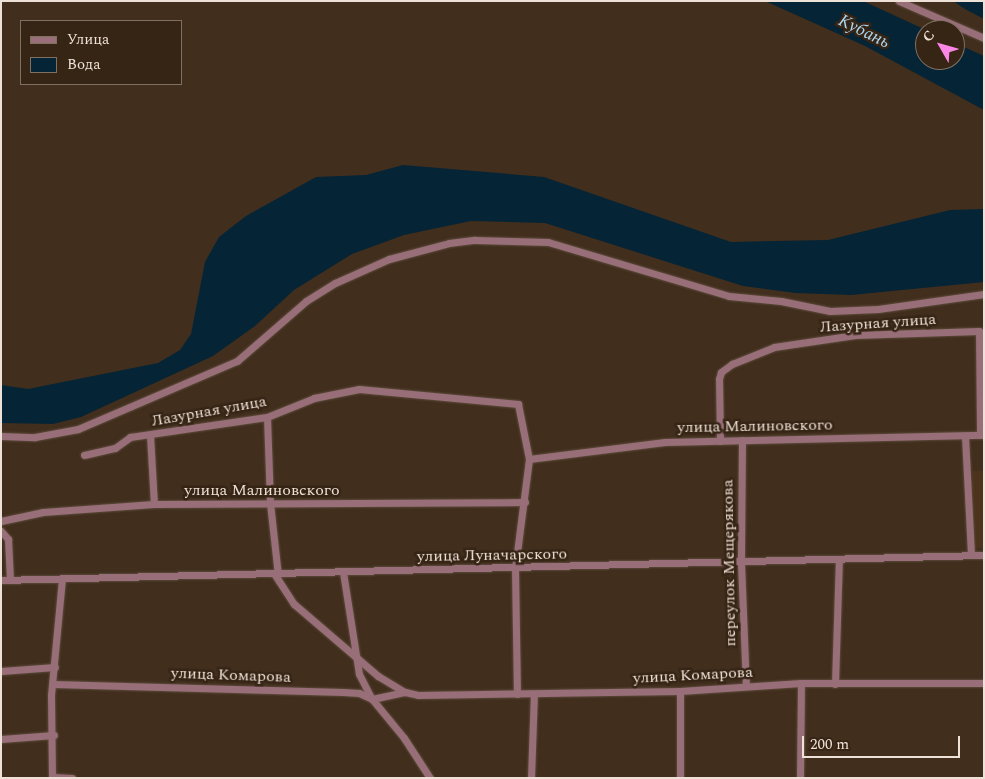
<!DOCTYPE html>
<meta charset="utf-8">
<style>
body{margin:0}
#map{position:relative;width:985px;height:779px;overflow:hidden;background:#412e1d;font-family:Spectral,serif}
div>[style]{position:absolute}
.built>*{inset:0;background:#4b331d}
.water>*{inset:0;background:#052436}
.roads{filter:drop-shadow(0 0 1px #5d4b3b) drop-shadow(0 0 1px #5d4b3b)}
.minor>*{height:7px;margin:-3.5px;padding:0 3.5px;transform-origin:3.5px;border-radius:3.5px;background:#986e78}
span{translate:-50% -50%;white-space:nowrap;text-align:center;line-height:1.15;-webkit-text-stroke:5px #362414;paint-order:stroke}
.street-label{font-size:16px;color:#eee1d7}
.water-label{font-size:18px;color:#aad6f2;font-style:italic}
.frame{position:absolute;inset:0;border:2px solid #eee1d7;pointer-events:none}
.legend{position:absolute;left:20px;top:20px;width:162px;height:65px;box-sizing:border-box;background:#362414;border:1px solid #807062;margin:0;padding:6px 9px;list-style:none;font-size:15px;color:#eee1d7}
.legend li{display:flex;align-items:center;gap:10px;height:25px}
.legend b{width:25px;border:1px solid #807062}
.north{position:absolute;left:915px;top:20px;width:50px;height:50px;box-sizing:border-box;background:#362414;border:1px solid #807062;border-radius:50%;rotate:308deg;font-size:14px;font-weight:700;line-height:20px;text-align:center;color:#eee1d7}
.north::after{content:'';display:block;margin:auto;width:18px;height:22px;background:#fa87e6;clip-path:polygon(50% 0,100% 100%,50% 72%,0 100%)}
.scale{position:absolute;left:802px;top:736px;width:158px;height:22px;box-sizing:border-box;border:2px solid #eee1d7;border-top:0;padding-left:6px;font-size:15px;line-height:18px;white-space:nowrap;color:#eee1d7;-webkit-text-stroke:4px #362414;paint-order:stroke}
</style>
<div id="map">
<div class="built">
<div style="clip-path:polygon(984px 470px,984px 548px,973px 548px,972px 471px)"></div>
</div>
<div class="water">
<div style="clip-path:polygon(765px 1px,863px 1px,926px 30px,925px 60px,955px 60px,955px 43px,984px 56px,984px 110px,865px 46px)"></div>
<div style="clip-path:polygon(953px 1px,984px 1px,984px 19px,965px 9px)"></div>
<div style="clip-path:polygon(403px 165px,544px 177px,731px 242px,828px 240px,950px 210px,984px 209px,984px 282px,851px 295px,795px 293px,743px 286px,545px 223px,471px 221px,404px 235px,352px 254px,294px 290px,255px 326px,213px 356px,81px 417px,53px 424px,1px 423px,1px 385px,28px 389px,158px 363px,180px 350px,191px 334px,205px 262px,219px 237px,246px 216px,316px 177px,366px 175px)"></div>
</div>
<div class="roads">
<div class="minor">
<div style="left:899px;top:1px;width:93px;rotate:23.5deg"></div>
<div style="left:267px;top:417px;width:86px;rotate:88deg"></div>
<div style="left:270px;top:503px;width:72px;rotate:83.7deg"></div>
<div style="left:150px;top:435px;width:69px;rotate:86.7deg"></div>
<div style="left:1px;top:436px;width:34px;rotate:2deg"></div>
<div style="left:35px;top:437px;width:44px;rotate:-10.5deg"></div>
<div style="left:78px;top:429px;width:173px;rotate:-23.2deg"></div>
<div style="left:237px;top:361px;width:91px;rotate:-41deg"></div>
<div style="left:306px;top:301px;width:34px;rotate:-32deg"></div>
<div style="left:335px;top:283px;width:59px;rotate:-24deg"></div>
<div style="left:389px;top:259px;width:62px;rotate:-14.9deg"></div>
<div style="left:449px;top:243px;width:26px;rotate:-7deg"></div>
<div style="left:475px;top:240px;width:73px;rotate:1.6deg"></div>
<div style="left:548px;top:242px;width:189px;rotate:16.6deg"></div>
<div style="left:729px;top:296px;width:52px;rotate:5.5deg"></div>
<div style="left:781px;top:301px;width:50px;rotate:11.5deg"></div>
<div style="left:830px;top:311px;width:48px;rotate:-2.4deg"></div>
<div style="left:878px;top:309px;width:107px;rotate:-8.1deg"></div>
<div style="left:965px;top:436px;width:119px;rotate:87.1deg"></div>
<div style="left:742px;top:440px;width:123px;rotate:90.5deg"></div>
<div style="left:741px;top:563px;width:123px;rotate:87.7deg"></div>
<div style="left:720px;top:441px;width:62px;rotate:-90.9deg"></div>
<div style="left:719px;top:379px;width:7px;rotate:-74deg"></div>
<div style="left:721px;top:372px;width:14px;rotate:-36deg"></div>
<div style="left:732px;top:364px;width:45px;rotate:-22deg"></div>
<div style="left:774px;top:347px;width:82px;rotate:-8.4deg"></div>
<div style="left:855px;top:335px;width:124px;rotate:-1.8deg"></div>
<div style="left:979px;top:331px;width:104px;rotate:89.4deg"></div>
<div style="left:84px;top:455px;width:32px;rotate:-13deg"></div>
<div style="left:115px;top:448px;width:19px;rotate:-36deg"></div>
<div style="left:130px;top:437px;width:138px;rotate:-8.3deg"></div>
<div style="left:267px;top:417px;width:51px;rotate:-22deg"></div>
<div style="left:314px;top:398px;width:46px;rotate:-11.3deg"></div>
<div style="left:359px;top:389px;width:160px;rotate:5.4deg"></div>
<div style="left:518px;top:404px;width:56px;rotate:78.7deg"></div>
<div style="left:529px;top:459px;width:110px;rotate:97.3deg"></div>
<div style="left:515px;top:568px;width:126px;rotate:89.1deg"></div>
<div style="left:529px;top:459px;width:137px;rotate:-7.1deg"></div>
<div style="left:665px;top:442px;width:319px;rotate:-1.3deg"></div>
<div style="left:1px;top:521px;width:43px;rotate:-12.1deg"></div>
<div style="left:43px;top:512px;width:111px;rotate:-4.1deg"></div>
<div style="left:154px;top:504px;width:371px;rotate:-0.3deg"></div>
<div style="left:1px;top:531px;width:11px;rotate:49deg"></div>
<div style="left:8px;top:539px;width:41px;rotate:87.2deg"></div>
<div style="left:343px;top:572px;width:103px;rotate:81.1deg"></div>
<div style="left:359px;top:674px;width:28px;rotate:63deg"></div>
<div style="left:372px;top:699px;width:50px;rotate:50.6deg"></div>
<div style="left:404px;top:738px;width:48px;rotate:57deg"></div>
<div style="left:275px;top:575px;width:35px;rotate:57deg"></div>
<div style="left:294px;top:604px;width:111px;rotate:40.6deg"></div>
<div style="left:378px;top:676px;width:31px;rotate:31deg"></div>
<div style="left:405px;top:692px;width:13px;rotate:13deg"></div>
<div style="left:418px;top:695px;width:262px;rotate:-0.9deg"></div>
<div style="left:680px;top:691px;width:121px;rotate:-3.8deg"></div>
<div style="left:801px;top:683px;width:183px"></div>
<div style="left:1px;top:580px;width:983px;rotate:-1.46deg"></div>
<div style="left:1px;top:671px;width:54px;rotate:-4.2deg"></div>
<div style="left:53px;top:684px;width:290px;rotate:1.6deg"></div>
<div style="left:343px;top:692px;width:16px;rotate:4deg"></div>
<div style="left:359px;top:693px;width:14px;rotate:25deg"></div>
<div style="left:372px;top:699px;width:34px;rotate:-12deg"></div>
<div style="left:835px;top:684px;width:125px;rotate:-88.2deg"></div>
<div style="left:680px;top:691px;width:87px;rotate:90deg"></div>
<div style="left:1px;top:739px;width:53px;rotate:-4.3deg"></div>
<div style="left:52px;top:777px;width:20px;rotate:3deg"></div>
<div style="left:52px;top:778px;width:83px;rotate:-90.7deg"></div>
<div style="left:51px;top:695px;width:117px;rotate:-84.6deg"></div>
<div style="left:531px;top:778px;width:84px;rotate:-88deg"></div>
<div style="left:800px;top:778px;width:95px;rotate:-89.4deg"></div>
</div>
</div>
<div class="street-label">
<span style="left:878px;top:323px;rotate:-4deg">Лазурная улица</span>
<span style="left:209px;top:411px;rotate:-10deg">Лазурная улица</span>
<span style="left:755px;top:426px;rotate:-1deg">улица Малиновского</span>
<span style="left:262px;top:490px">улица Малиновского</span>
<span style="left:492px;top:555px;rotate:-1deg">улица Луначарского</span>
<span style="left:729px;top:563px;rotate:-91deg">переулок Мещерякова</span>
<span style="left:231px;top:675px;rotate:2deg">улица Комарова</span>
<span style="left:693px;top:675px;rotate:-3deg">улица Комарова</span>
</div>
<div class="water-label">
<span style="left:864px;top:32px;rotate:26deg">Кубань</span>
</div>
<div class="frame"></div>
<ul class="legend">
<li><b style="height:6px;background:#986e78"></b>Улица</li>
<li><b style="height:14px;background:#052436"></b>Вода</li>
</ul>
<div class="north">С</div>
<div class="scale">200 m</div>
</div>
